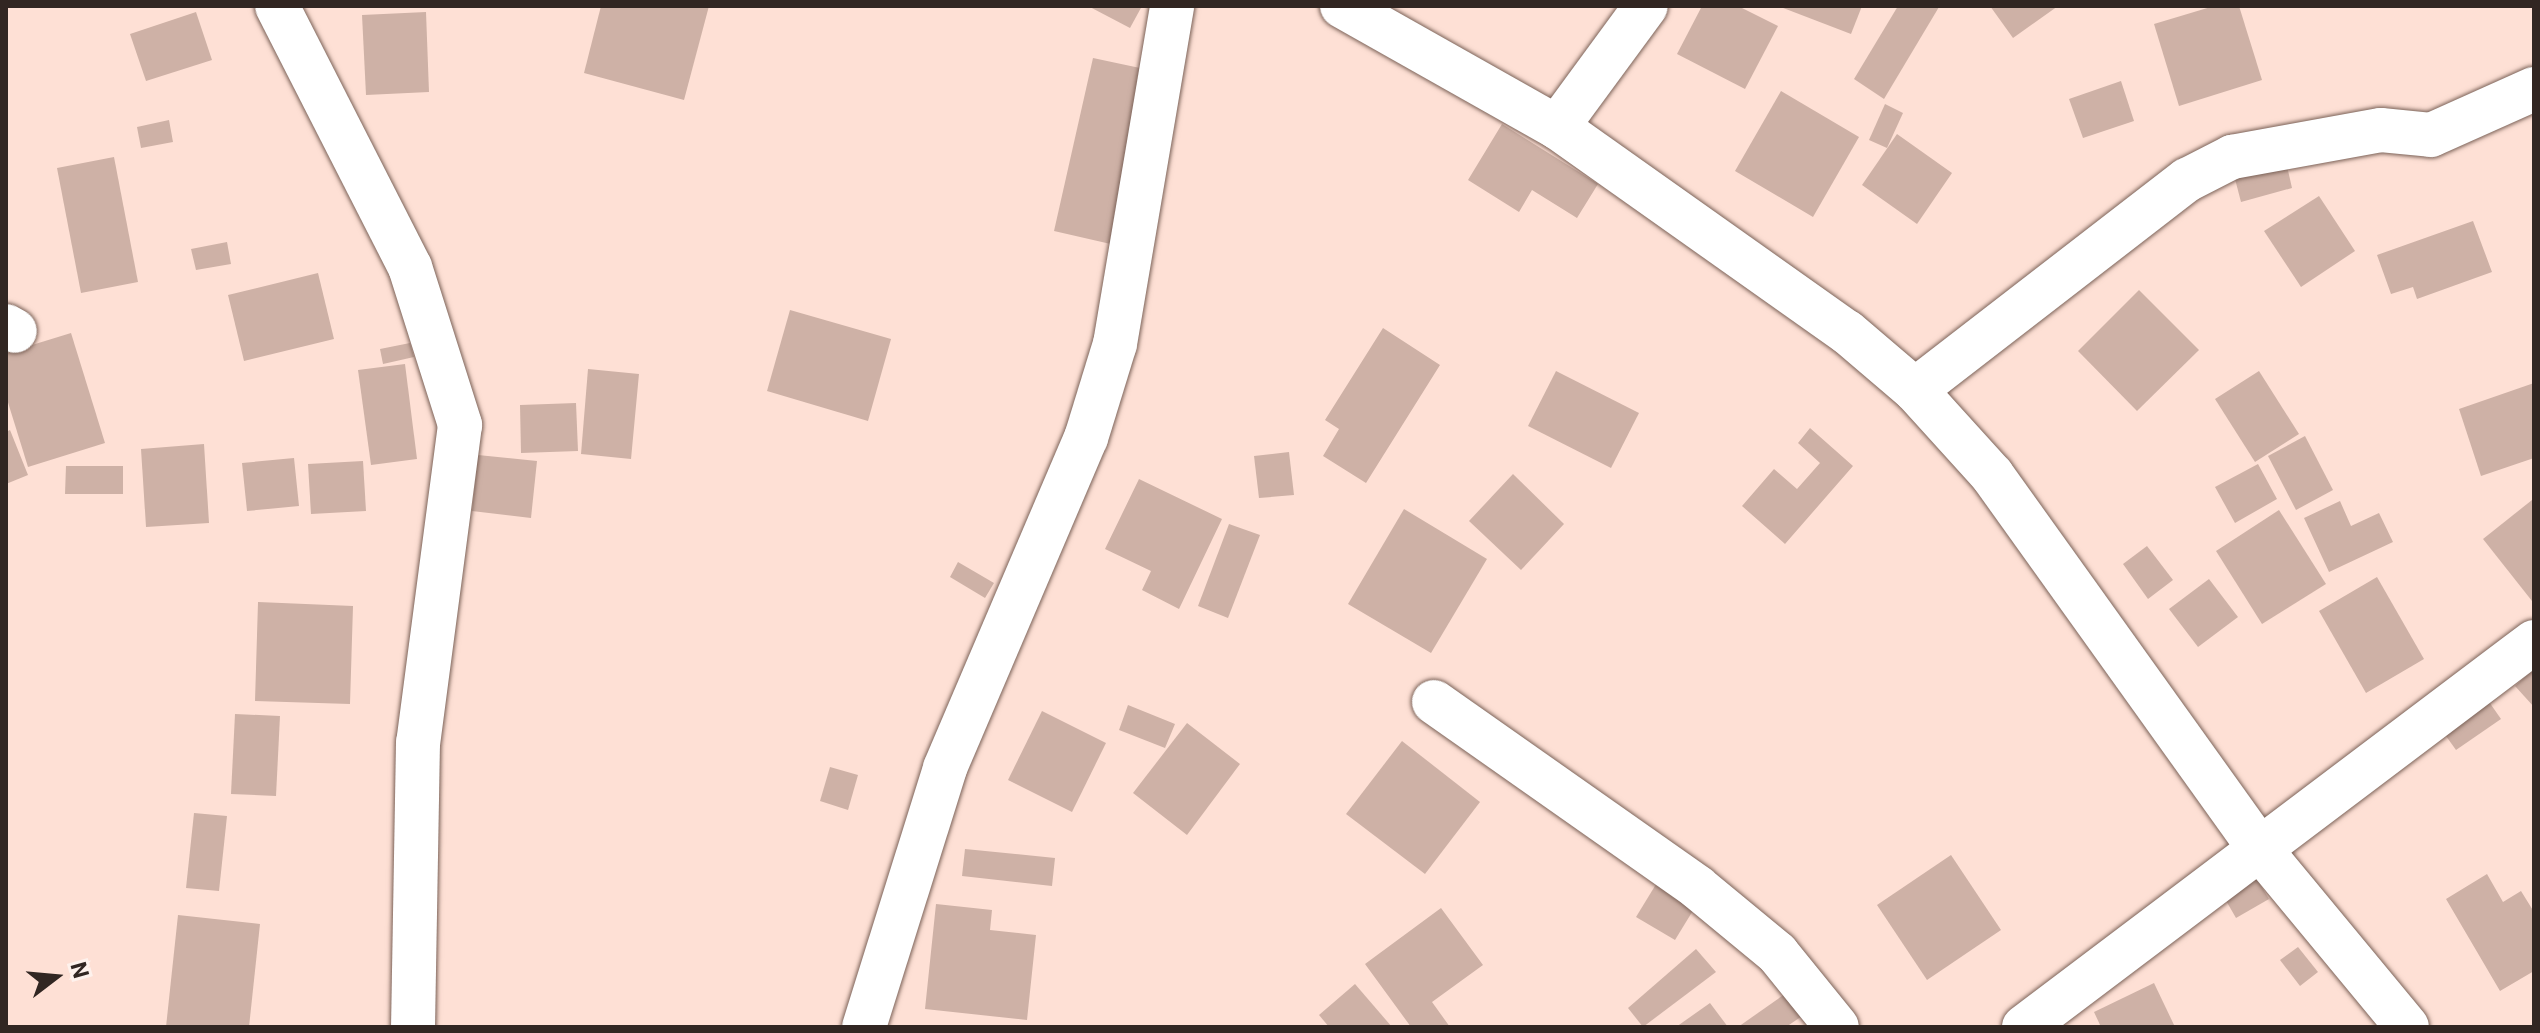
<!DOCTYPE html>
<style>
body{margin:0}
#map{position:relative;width:2540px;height:1033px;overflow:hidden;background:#fee0d5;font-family:Roboto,sans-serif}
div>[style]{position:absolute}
.building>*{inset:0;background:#ceb1a6}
.roads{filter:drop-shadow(0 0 2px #7b6258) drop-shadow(0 0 2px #7b6258)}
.minor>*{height:44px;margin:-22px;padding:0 22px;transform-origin:22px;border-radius:22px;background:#fff}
span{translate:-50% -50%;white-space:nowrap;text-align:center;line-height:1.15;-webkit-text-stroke:8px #fef2ed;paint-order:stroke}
.frame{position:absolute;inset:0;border:8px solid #312622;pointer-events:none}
.north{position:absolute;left:16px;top:937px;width:80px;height:80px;-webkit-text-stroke:6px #fef2ed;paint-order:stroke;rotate:74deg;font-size:22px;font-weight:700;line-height:32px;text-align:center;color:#312622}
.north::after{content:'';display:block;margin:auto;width:28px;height:36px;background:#312622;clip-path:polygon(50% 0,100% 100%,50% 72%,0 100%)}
</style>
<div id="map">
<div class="building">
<div style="clip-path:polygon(601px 6px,709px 6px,684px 100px,584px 73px)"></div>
<div style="clip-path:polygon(1088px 6px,1142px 6px,1130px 28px)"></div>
<div style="clip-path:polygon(1702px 6px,1738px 6px,1778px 26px,1745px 89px,1677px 54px)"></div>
<div style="clip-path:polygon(1778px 6px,1862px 6px,1851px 34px)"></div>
<div style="clip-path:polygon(1898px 6px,1939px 7px,1884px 99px,1854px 79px)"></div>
<div style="clip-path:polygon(1990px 6px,2058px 6px,2013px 38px)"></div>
<div style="clip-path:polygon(2214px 6px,2239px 6px,2262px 80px,2179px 106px,2154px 24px)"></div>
<div style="clip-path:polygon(196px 12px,212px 60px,146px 81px,130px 34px)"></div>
<div style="clip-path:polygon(426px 12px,429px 92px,366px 95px,362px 15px)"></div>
<div style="clip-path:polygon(1093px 58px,1154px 71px,1115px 245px,1054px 231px)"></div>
<div style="clip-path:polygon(2121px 81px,2134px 121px,2083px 138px,2069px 99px)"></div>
<div style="clip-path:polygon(1781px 91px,1859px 137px,1813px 217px,1735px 171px)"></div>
<div style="clip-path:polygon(1885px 104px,1903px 113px,1887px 148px,1869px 140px)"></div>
<div style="clip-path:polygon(169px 120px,173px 142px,141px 148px,137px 127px)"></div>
<div style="clip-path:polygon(1502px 124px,1598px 184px,1577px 218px,1532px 190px,1519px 212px,1468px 180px)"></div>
<div style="clip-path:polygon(1897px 134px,1952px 173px,1917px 224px,1862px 185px)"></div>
<div style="clip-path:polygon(114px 157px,138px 282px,81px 293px,57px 168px)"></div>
<div style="clip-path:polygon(2287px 166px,2292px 188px,2241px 202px,2235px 179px)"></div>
<div style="clip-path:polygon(2319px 196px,2355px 251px,2301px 287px,2264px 231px)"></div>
<div style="clip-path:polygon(2473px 221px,2492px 272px,2417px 299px,2413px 287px,2391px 294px,2377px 255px)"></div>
<div style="clip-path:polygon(227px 242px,231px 264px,196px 270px,191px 249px)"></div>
<div style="clip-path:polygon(318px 273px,334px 339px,244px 361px,228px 295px)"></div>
<div style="clip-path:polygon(2139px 290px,2199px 350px,2137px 411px,2078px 351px)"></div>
<div style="clip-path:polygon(790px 310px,891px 339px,868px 421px,767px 391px)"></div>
<div style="clip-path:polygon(1383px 328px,1440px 365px,1366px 483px,1323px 456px,1339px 429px,1325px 420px)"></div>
<div style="clip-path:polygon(71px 333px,105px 443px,28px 467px,6px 396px,6px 353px)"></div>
<div style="clip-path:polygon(410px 343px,414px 357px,383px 364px,380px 349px)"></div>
<div style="clip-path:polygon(405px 364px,417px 459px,371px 465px,358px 370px)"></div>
<div style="clip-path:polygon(588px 369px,639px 374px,631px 459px,581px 454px)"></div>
<div style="clip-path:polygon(1556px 371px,1639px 413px,1611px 468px,1528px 426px)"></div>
<div style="clip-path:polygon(2259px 371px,2299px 434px,2255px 462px,2215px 399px)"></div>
<div style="clip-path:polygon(2534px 383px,2534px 458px,2481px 476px,2459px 409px)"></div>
<div style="clip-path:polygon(576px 403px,578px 451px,521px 453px,520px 405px)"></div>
<div style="clip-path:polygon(1810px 428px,1853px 466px,1785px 544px,1742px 506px,1774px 469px,1797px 489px,1820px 463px,1798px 443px)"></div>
<div style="clip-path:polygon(10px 430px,28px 475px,6px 484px,6px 432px)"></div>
<div style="clip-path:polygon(2305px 436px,2333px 490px,2296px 510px,2268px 456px)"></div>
<div style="clip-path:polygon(204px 444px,209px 523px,146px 527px,141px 449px)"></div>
<div style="clip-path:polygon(1289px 452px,1294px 495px,1259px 498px,1254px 456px)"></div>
<div style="clip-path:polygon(478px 455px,537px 461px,531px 518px,472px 511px)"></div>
<div style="clip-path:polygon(294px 458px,299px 506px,247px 511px,242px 463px)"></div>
<div style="clip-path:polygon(363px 461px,366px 511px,311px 514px,308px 464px)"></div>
<div style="clip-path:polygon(2258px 464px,2277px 499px,2235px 523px,2215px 487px)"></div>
<div style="clip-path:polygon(66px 466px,123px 466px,123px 494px,65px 494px)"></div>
<div style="clip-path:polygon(1513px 474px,1564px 524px,1521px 570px,1469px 521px)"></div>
<div style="clip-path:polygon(1139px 479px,1222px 519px,1179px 609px,1142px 590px,1151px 571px,1105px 549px)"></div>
<div style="clip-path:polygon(2532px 500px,2534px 599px,2532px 601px,2483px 539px)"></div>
<div style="clip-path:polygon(2340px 501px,2351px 526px,2379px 513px,2393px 542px,2329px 572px,2304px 518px)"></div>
<div style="clip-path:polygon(1404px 509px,1487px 559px,1431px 653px,1348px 604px)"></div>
<div style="clip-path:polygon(2279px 510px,2326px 584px,2262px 624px,2216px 551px)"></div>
<div style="clip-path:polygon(1229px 524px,1260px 535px,1228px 618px,1198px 606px)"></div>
<div style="clip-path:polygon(2147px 546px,2173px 580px,2148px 599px,2123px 564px)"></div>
<div style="clip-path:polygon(958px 562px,994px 583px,985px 598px,950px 577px)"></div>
<div style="clip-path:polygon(2377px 577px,2424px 659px,2366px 693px,2319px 611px)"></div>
<div style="clip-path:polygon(2209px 579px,2238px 617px,2198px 647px,2169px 609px)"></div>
<div style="clip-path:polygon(258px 602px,353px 606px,350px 704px,255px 701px)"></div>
<div style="clip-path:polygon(2534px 669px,2534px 707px,2515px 686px)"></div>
<div style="clip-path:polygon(2478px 686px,2501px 719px,2456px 750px,2433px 718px)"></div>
<div style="clip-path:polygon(1128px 705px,1175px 724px,1165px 748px,1119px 730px)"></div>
<div style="clip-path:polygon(1042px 711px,1106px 743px,1072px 812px,1008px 780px)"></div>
<div style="clip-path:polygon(235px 714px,280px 716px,276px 796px,231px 794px)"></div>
<div style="clip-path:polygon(1187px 723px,1240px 764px,1187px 835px,1133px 793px)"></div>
<div style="clip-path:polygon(1402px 741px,1480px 802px,1425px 874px,1346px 814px)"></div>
<div style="clip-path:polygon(830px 767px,858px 775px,848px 810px,820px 801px)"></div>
<div style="clip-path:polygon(194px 813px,227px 816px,219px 891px,186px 888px)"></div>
<div style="clip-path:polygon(965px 849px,1055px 858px,1052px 886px,962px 876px)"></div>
<div style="clip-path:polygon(1951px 855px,2001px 930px,1927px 980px,1877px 905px)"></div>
<div style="clip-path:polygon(2249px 866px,2269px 899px,2236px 918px,2217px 885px)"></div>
<div style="clip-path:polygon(2487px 874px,2503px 902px,2521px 891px,2534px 912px,2534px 971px,2500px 991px,2446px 899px)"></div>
<div style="clip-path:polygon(1658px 881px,1697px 904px,1675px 940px,1636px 917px)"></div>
<div style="clip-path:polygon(936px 904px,992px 910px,990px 930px,1036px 935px,1027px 1020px,925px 1009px)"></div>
<div style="clip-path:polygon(1441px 908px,1483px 965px,1432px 1002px,1450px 1027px,1411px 1027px,1365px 964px)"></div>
<div style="clip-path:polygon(178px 915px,260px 924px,249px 1027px,166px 1027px)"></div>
<div style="clip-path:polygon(2298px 947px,2318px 972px,2300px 986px,2280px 960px)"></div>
<div style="clip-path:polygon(1696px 949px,1716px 972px,1643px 1027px,1628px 1008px)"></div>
<div style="clip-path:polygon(2154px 983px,2175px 1027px,2101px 1027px,2094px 1012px)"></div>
<div style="clip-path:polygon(1355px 984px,1392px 1027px,1329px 1027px,1319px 1015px)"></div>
<div style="clip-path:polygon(1792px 989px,1808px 1012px,1786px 1027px,1738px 1027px)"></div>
<div style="clip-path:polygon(1710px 1003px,1728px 1027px,1676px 1027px)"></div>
</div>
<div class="roads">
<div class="minor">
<div style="left:277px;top:6px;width:293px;rotate:63deg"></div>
<div style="left:410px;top:267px;width:166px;rotate:72.4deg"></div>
<div style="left:460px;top:425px;width:320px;rotate:97.5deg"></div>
<div style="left:418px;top:742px;width:285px;rotate:91deg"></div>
<div style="left:1342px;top:6px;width:247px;rotate:29.4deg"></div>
<div style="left:1557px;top:127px;width:355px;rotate:35.3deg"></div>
<div style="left:1847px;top:332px;width:89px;rotate:40.5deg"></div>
<div style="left:1915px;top:390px;width:115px;rotate:47.8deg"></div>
<div style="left:1992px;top:475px;width:459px;rotate:54.4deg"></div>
<div style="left:2259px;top:848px;width:232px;rotate:50.4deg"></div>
<div style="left:1557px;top:127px;width:150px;rotate:-53.7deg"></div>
<div style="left:6px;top:326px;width:10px;rotate:29deg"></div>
<div style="left:1915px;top:390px;width:344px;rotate:-37.7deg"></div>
<div style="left:2187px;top:180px;width:51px;rotate:-27.1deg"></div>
<div style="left:2232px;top:157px;width:151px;rotate:-10.3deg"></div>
<div style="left:2381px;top:130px;width:50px;rotate:5.7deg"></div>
<div style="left:2431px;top:135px;width:113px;rotate:-24.1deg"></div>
<div style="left:1434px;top:702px;width:322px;rotate:35.1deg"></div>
<div style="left:1697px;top:887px;width:104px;rotate:39.5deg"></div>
<div style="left:1777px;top:953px;width:95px;rotate:51deg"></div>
<div style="left:864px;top:1027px;width:271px;rotate:-72.6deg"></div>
<div style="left:945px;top:768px;width:359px;rotate:-66.9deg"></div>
<div style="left:1086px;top:438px;width:98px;rotate:-72.9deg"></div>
<div style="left:1115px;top:344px;width:343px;rotate:-80.4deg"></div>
<div style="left:2024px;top:1027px;width:639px;rotate:-37.05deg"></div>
</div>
</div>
<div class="frame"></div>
<div class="north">N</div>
</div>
